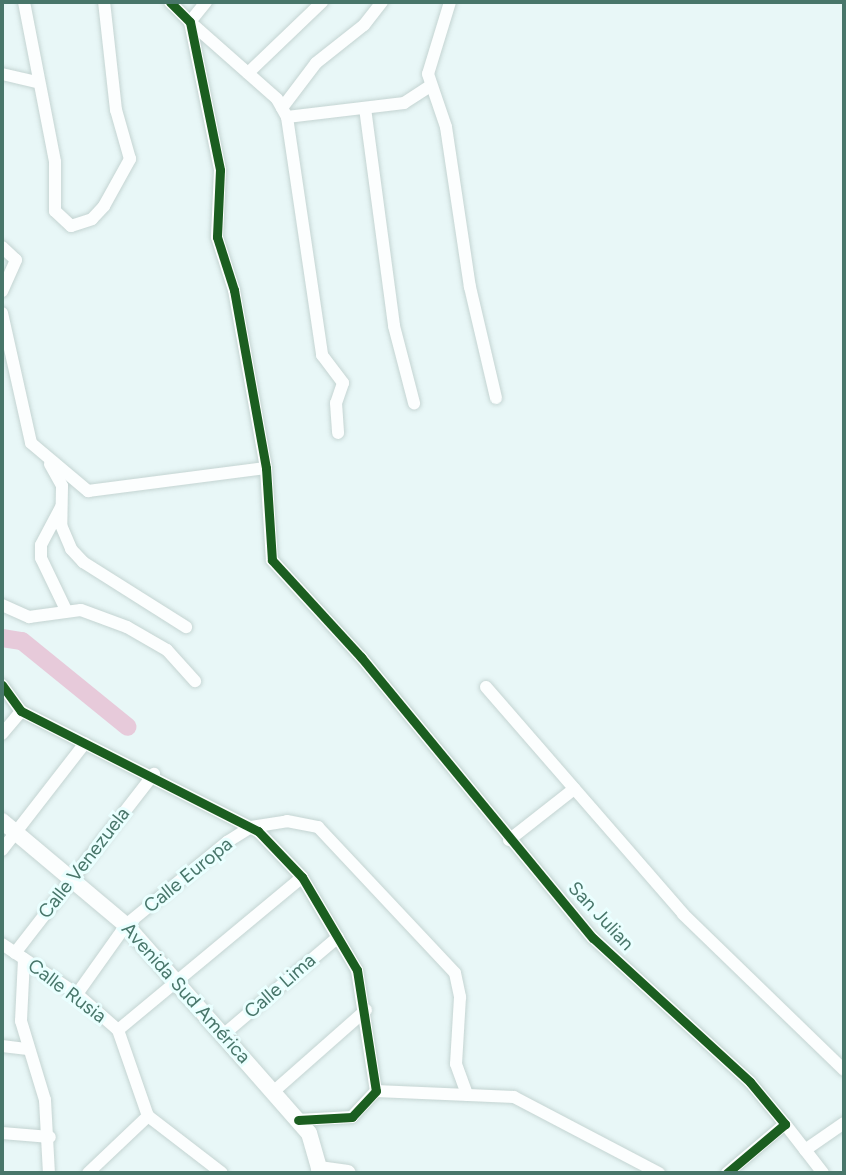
<!DOCTYPE html>
<meta charset="utf-8">
<style>
body{margin:0}
#map{position:relative;width:846px;height:1175px;overflow:hidden;background:#e8f7f7;font-family:Figtree,sans-serif}
div>[style]{position:absolute}
.river>*{height:18px;margin:-9px;padding:0 9px;transform-origin:9px;border-radius:9px;background:#e7cada}
.roads{filter:drop-shadow(0 0 2px #c4d4d2) drop-shadow(0 0 2px #c4d4d2)}
.minor>*{height:12px;margin:-6px;padding:0 6px;transform-origin:6px;border-radius:6px;background:#fcfefe}
.secondary>*{height:16px;margin:-8px;padding:0 8px;transform-origin:8px;border-radius:8px;background:#fcfefe}
.cycleway>*{height:9px;margin:-4.5px;padding:0 4.5px;transform-origin:4.5px;border-radius:4.5px;background:#1b5e20}
span{translate:-50% -50%;white-space:nowrap;text-align:center;line-height:1.15;-webkit-text-stroke:6px #eaffff;paint-order:stroke}
.street-label{font-size:19px;color:#48766a}
.frame{position:absolute;inset:0;border:4px solid #48766a;pointer-events:none}
</style>
<div id="map">
<div class="river">
<div style="left:2px;top:638px;width:20px;rotate:9deg"></div>
<div style="left:22px;top:641px;width:136px;rotate:39.1deg"></div>
</div>
<div class="roads">
<div class="minor">
<div style="left:24px;top:2px;width:163px;rotate:79deg"></div>
<div style="left:55px;top:162px;width:49px;rotate:90deg"></div>
<div style="left:55px;top:211px;width:22px;rotate:43deg"></div>
<div style="left:71px;top:226px;width:22px;rotate:-18deg"></div>
<div style="left:92px;top:219px;width:18px;rotate:-47deg"></div>
<div style="left:104px;top:206px;width:54px;rotate:-61deg"></div>
<div style="left:130px;top:159px;width:51px;rotate:-105.9deg"></div>
<div style="left:116px;top:110px;width:109px;rotate:-96.3deg"></div>
<div style="left:170px;top:2px;width:28px;rotate:45deg"></div>
<div style="left:190px;top:22px;width:151px;rotate:78.5deg"></div>
<div style="left:220px;top:170px;width:67px;rotate:92.6deg"></div>
<div style="left:217px;top:237px;width:56px;rotate:72.2deg"></div>
<div style="left:234px;top:290px;width:181px;rotate:79.8deg"></div>
<div style="left:266px;top:468px;width:92px;rotate:86.3deg"></div>
<div style="left:272px;top:560px;width:132px;rotate:47.5deg"></div>
<div style="left:361px;top:657px;width:364px;rotate:50.5deg"></div>
<div style="left:593px;top:938px;width:213px;rotate:42.5deg"></div>
<div style="left:750px;top:1082px;width:55px;rotate:50.2deg"></div>
<div style="left:785px;top:1124px;width:76px;rotate:139.8deg"></div>
<div style="left:206px;top:2px;width:26px;rotate:129deg"></div>
<div style="left:190px;top:22px;width:116px;rotate:41.5deg"></div>
<div style="left:277px;top:99px;width:21px;rotate:61deg"></div>
<div style="left:287px;top:117px;width:241px;rotate:81.6deg"></div>
<div style="left:322px;top:355px;width:35px;rotate:53deg"></div>
<div style="left:343px;top:383px;width:21px;rotate:109deg"></div>
<div style="left:336px;top:403px;width:30px;rotate:86deg"></div>
<div style="left:450px;top:2px;width:75px;rotate:107deg"></div>
<div style="left:428px;top:74px;width:56px;rotate:71.2deg"></div>
<div style="left:446px;top:127px;width:162px;rotate:81.5deg"></div>
<div style="left:470px;top:287px;width:114px;rotate:76.8deg"></div>
<div style="left:248px;top:73px;width:103px;rotate:-43.8deg"></div>
<div style="left:2px;top:74px;width:37px;rotate:13deg"></div>
<div style="left:282px;top:108px;width:56px;rotate:-52.9deg"></div>
<div style="left:316px;top:63px;width:61px;rotate:-38.4deg"></div>
<div style="left:364px;top:25px;width:29px;rotate:-52deg"></div>
<div style="left:365px;top:108px;width:220px;rotate:82.4deg"></div>
<div style="left:394px;top:326px;width:80px;rotate:75.4deg"></div>
<div style="left:287px;top:117px;width:118px;rotate:-6.8deg"></div>
<div style="left:404px;top:103px;width:31px;rotate:-33deg"></div>
<div style="left:2px;top:247px;width:19px;rotate:43deg"></div>
<div style="left:16px;top:260px;width:34px;rotate:114deg"></div>
<div style="left:2px;top:313px;width:133px;rotate:77.4deg"></div>
<div style="left:31px;top:443px;width:75px;rotate:40.1deg"></div>
<div style="left:88px;top:491px;width:179px;rotate:-7.4deg"></div>
<div style="left:50px;top:464px;width:25px;rotate:61deg"></div>
<div style="left:62px;top:486px;width:39px;rotate:91deg"></div>
<div style="left:61px;top:525px;width:26px;rotate:67deg"></div>
<div style="left:71px;top:549px;width:18px;rotate:47deg"></div>
<div style="left:83px;top:562px;width:122px;rotate:32.3deg"></div>
<div style="left:61px;top:507px;width:43px;rotate:117.8deg"></div>
<div style="left:41px;top:545px;width:13px;rotate:90deg"></div>
<div style="left:41px;top:558px;width:58px;rotate:64.3deg"></div>
<div style="left:2px;top:605px;width:30px;rotate:24deg"></div>
<div style="left:29px;top:617px;width:52px;rotate:-7.7deg"></div>
<div style="left:81px;top:610px;width:49px;rotate:20.3deg"></div>
<div style="left:127px;top:627px;width:46px;rotate:29.9deg"></div>
<div style="left:167px;top:650px;width:42px;rotate:47.9deg"></div>
<div style="left:2px;top:685px;width:32px;rotate:54deg"></div>
<div style="left:21px;top:711px;width:266px;rotate:26.9deg"></div>
<div style="left:258px;top:831px;width:64px;rotate:46.3deg"></div>
<div style="left:302px;top:877px;width:108px;rotate:59.4deg"></div>
<div style="left:357px;top:970px;width:122px;rotate:81.1deg"></div>
<div style="left:376px;top:1091px;width:35px;rotate:133deg"></div>
<div style="left:352px;top:1117px;width:54px;rotate:176.8deg"></div>
<div style="left:486px;top:687px;width:301px;rotate:49deg"></div>
<div style="left:683px;top:914px;width:224px;rotate:44.1deg"></div>
<div style="left:2px;top:734px;width:30px;rotate:-50deg"></div>
<div style="left:509px;top:840px;width:83px;rotate:-38.1deg"></div>
<div style="left:2px;top:850px;width:135px;rotate:-52.2deg"></div>
<div style="left:2px;top:944px;width:90px;rotate:33.7deg"></div>
<div style="left:77px;top:994px;width:55px;rotate:41.3deg"></div>
<div style="left:118px;top:1030px;width:91px;rotate:70.8deg"></div>
<div style="left:148px;top:1116px;width:93px;rotate:37.6deg"></div>
<div style="left:15px;top:953px;width:227px;rotate:-52.2deg"></div>
<div style="left:24px;top:959px;width:62px;rotate:92.8deg"></div>
<div style="left:21px;top:1021px;width:83px;rotate:73.1deg"></div>
<div style="left:45px;top:1100px;width:73px;rotate:86.9deg"></div>
<div style="left:77px;top:994px;width:85px;rotate:-54.6deg"></div>
<div style="left:126px;top:925px;width:131px;rotate:-39.4deg"></div>
<div style="left:227px;top:842px;width:28px;rotate:-32deg"></div>
<div style="left:251px;top:827px;width:36px;rotate:-9deg"></div>
<div style="left:287px;top:821px;width:32px;rotate:11deg"></div>
<div style="left:318px;top:827px;width:200px;rotate:46.8deg"></div>
<div style="left:455px;top:973px;width:25px;rotate:78deg"></div>
<div style="left:460px;top:997px;width:67px;rotate:93.4deg"></div>
<div style="left:456px;top:1064px;width:33px;rotate:70deg"></div>
<div style="left:118px;top:1030px;width:239px;rotate:-39.7deg"></div>
<div style="left:223px;top:1035px;width:151px;rotate:-40.4deg"></div>
<div style="left:2px;top:1046px;width:26px;rotate:7deg"></div>
<div style="left:376px;top:1091px;width:138px;rotate:2.5deg"></div>
<div style="left:514px;top:1097px;width:164px;rotate:27.7deg"></div>
<div style="left:273px;top:1092px;width:124px;rotate:-41.4deg"></div>
<div style="left:785px;top:1124px;width:62px;rotate:52.2deg"></div>
<div style="left:2px;top:1133px;width:48px;rotate:4.8deg"></div>
<div style="left:805px;top:1150px;width:47px;rotate:-34.7deg"></div>
<div style="left:88px;top:1173px;width:83px;rotate:-43.5deg"></div>
</div>
<div class="secondary">
<div style="left:2px;top:821px;width:162px;rotate:40deg"></div>
<div style="left:126px;top:925px;width:277px;rotate:48.7deg"></div>
<div style="left:309px;top:1133px;width:37px;rotate:74deg"></div>
<div style="left:319px;top:1169px;width:29px;rotate:8deg"></div>
</div>
</div>
<div class="cycleway">
<div style="left:170px;top:2px;width:28px;rotate:45deg"></div>
<div style="left:190px;top:22px;width:151px;rotate:78.5deg"></div>
<div style="left:220px;top:170px;width:67px;rotate:92.6deg"></div>
<div style="left:217px;top:237px;width:56px;rotate:72.2deg"></div>
<div style="left:234px;top:290px;width:181px;rotate:79.8deg"></div>
<div style="left:266px;top:468px;width:92px;rotate:86.3deg"></div>
<div style="left:272px;top:560px;width:132px;rotate:47.5deg"></div>
<div style="left:361px;top:657px;width:364px;rotate:50.5deg"></div>
<div style="left:593px;top:938px;width:213px;rotate:42.5deg"></div>
<div style="left:750px;top:1082px;width:55px;rotate:50.2deg"></div>
<div style="left:785px;top:1124px;width:76px;rotate:139.8deg"></div>
<div style="left:2px;top:685px;width:32px;rotate:54deg"></div>
<div style="left:21px;top:711px;width:266px;rotate:26.9deg"></div>
<div style="left:258px;top:831px;width:64px;rotate:46.3deg"></div>
<div style="left:302px;top:877px;width:108px;rotate:59.4deg"></div>
<div style="left:357px;top:970px;width:122px;rotate:81.1deg"></div>
<div style="left:376px;top:1091px;width:35px;rotate:133deg"></div>
<div style="left:352px;top:1117px;width:54px;rotate:176.8deg"></div>
</div>
<div class="street-label">
<span style="left:84px;top:863px;rotate:-52deg">Calle Venezuela</span>
<span style="left:188px;top:875px;rotate:-39deg">Calle Europa</span>
<span style="left:601px;top:916px;rotate:47deg">San Julian</span>
<span style="left:280px;top:986px;rotate:-41deg">Calle Lima</span>
<span style="left:67px;top:991px;rotate:37deg">Calle Rusia</span>
<span style="left:186px;top:993px;rotate:48deg">Avenida Sud América</span>
</div>
<div class="frame"></div>
</div>
